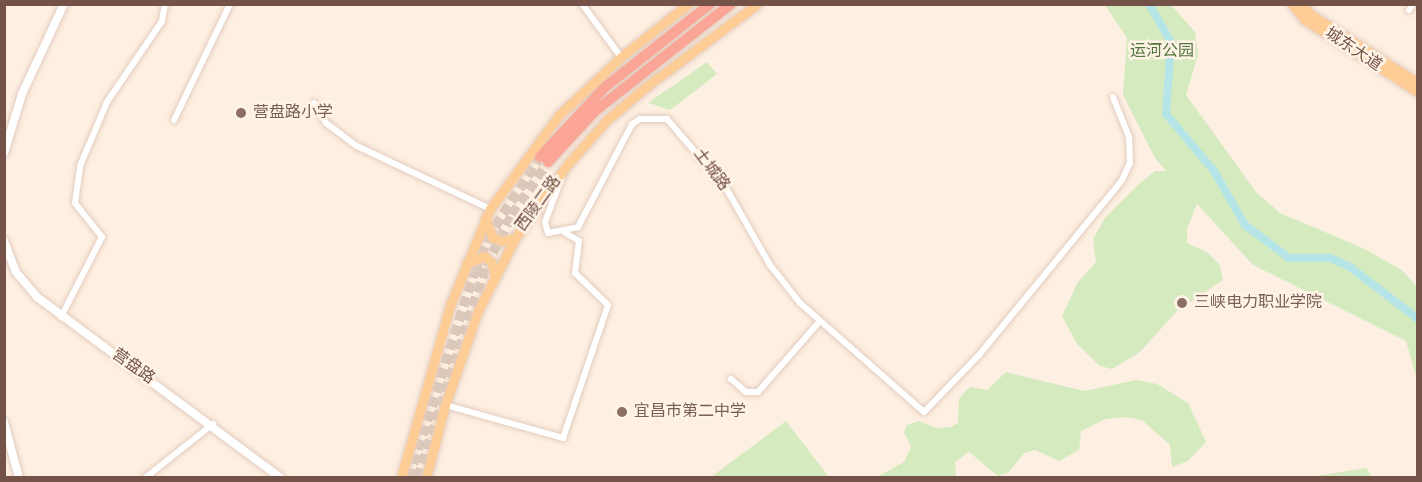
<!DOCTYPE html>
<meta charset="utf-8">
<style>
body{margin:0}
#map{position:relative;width:1422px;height:482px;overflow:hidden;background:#fdefe1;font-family:"Sofia Sans Condensed","Noto Sans SC",sans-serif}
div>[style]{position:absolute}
.green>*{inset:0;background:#d5ebbf}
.canal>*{height:8px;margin:-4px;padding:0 4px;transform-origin:4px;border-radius:4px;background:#b5e5e7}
.highway-tunnel>*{height:10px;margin-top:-5px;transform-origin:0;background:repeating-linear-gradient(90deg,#dbc8ba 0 10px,transparent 0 15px)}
.roads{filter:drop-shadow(0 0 2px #e3ccbf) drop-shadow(0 0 2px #e3ccbf)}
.street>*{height:6px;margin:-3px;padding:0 3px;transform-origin:3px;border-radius:3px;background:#fff}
.secondary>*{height:8px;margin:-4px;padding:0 4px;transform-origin:4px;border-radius:4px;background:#fff}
.primary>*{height:9px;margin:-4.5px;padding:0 4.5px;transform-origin:4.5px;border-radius:4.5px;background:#fecd96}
.highway>*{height:10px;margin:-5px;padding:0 5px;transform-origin:5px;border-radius:5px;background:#faa595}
.dots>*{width:16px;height:16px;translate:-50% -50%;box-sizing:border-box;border:3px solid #fff3e7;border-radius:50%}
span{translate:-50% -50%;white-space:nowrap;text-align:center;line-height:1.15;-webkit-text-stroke:5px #fff3e7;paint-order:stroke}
.street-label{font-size:16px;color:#755247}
.park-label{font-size:16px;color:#52753c}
.education-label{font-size:16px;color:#785e54}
.left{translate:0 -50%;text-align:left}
.frame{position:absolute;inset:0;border:6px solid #755247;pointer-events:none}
</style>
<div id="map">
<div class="green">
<div style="clip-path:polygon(1105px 5px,1171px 5px,1195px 32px,1198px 55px,1186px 95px,1256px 192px,1280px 213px,1365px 249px,1403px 271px,1417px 287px,1417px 379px,1406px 341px,1253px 265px,1197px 204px,1187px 229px,1187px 243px,1208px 253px,1220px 265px,1223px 280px,1177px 311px,1140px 352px,1112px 369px,1100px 366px,1077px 344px,1062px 316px,1078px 282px,1096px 262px,1093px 239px,1105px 218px,1140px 183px,1155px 171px,1166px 171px,1155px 158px,1123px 95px,1127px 38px)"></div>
<div style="clip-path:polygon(707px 62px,717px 74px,670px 110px,648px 103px)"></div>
<div style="clip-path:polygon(1006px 372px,1084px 391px,1137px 380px,1157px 384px,1188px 403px,1206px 442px,1188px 461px,1172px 467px,1170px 445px,1142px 420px,1124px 417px,1106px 419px,1081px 431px,1079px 450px,1059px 461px,1035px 450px,1024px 453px,1009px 472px,998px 476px,969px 452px,955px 462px,956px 477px,877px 477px,904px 462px,911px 447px,904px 432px,907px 425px,919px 421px,936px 428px,951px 427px,958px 423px,959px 399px,965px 391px,971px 387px,987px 390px)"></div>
<div style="clip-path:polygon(786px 421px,829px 477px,711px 477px)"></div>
<div style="clip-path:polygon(1366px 468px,1372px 477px,1310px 477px)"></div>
</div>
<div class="canal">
<div style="left:1149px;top:4px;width:44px;rotate:59.9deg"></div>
<div style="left:1171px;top:42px;width:72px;rotate:94deg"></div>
<div style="left:1166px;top:114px;width:75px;rotate:49.9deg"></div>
<div style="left:1214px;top:171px;width:62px;rotate:60.1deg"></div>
<div style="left:1245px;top:225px;width:55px;rotate:36.9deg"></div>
<div style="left:1289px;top:258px;width:41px"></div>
<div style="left:1330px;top:258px;width:22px;rotate:24deg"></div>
<div style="left:1350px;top:267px;width:86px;rotate:37.4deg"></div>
</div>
<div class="highway-tunnel">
<div style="left:409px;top:478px;width:218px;rotate:-72.4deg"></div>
<div style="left:475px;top:270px;width:33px;rotate:-69deg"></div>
<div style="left:487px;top:239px;width:98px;rotate:-57.1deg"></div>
<div style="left:418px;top:478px;width:223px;rotate:-72.2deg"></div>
<div style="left:486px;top:266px;width:57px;rotate:-63deg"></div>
<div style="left:512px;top:215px;width:64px;rotate:-55.8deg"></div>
</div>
<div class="roads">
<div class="street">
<div style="left:582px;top:4px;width:66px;rotate:53.7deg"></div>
<div style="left:1409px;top:10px;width:7px;rotate:-56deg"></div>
<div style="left:314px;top:103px;width:23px;rotate:59deg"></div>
<div style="left:326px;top:123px;width:39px;rotate:37deg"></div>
<div style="left:357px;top:146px;width:147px;rotate:25.3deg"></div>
<div style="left:174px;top:120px;width:129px;rotate:-64.2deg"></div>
<div style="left:562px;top:177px;width:48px;rotate:110.7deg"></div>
<div style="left:545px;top:222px;width:11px;rotate:75deg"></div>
<div style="left:548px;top:233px;width:31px;rotate:-11deg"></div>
<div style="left:578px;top:227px;width:116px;rotate:-62.3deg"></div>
<div style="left:632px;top:124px;width:9px;rotate:-32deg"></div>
<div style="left:640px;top:119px;width:27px"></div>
<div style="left:667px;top:119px;width:91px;rotate:49.5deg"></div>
<div style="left:726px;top:188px;width:89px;rotate:60.3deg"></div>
<div style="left:770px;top:265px;width:48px;rotate:51.7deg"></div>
<div style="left:800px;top:303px;width:165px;rotate:41.3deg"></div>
<div style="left:924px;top:412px;width:79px;rotate:-46deg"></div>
<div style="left:979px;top:355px;width:226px;rotate:-50.7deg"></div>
<div style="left:1122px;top:180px;width:19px;rotate:-65deg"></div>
<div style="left:1130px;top:163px;width:26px;rotate:-92deg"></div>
<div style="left:1129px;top:137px;width:43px;rotate:-111.8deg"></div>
<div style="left:61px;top:317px;width:90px;rotate:-62.9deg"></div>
<div style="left:102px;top:237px;width:43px;rotate:-128.5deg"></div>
<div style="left:75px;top:203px;width:37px;rotate:-82deg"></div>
<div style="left:80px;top:166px;width:69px;rotate:-67.1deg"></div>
<div style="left:107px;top:102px;width:98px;rotate:-55.8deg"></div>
<div style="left:162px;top:21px;width:17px;rotate:-80deg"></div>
<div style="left:731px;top:379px;width:20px;rotate:41deg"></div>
<div style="left:746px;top:392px;width:12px"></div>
<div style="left:758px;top:392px;width:94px;rotate:-48.9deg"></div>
<div style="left:445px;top:405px;width:123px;rotate:15.6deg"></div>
<div style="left:563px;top:438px;width:140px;rotate:-71.3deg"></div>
<div style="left:608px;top:305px;width:46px;rotate:-135.9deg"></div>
<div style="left:575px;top:273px;width:32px;rotate:-83deg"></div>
<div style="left:579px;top:241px;width:17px;rotate:-149deg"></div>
<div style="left:145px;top:478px;width:87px;rotate:-38.5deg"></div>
</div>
<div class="secondary">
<div style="left:4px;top:153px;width:62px;rotate:-73deg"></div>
<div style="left:22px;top:94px;width:99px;rotate:-65deg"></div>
<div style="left:4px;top:241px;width:33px;rotate:69deg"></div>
<div style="left:16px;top:272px;width:33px;rotate:50deg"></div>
<div style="left:37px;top:297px;width:304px;rotate:36.6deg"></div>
<div style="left:4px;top:422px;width:58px;rotate:75deg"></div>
</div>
<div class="primary">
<div style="left:1292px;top:4px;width:21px;rotate:51deg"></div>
<div style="left:1305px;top:20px;width:134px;rotate:32.5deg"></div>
<div style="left:1302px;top:4px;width:13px;rotate:51deg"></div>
<div style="left:1310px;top:14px;width:128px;rotate:32.6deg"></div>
<div style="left:485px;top:218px;width:22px;rotate:68deg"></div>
<div style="left:493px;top:238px;width:9px;rotate:18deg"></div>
<div style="left:502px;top:241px;width:13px;rotate:-13deg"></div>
<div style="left:466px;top:264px;width:20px;rotate:-24deg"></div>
<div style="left:484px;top:256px;width:9px;rotate:41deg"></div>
<div style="left:491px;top:262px;width:15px;rotate:74deg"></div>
<div style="left:401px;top:478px;width:182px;rotate:-74.1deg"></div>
<div style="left:451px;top:303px;width:102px;rotate:-67.5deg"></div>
<div style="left:490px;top:209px;width:117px;rotate:-53.7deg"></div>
<div style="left:559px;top:115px;width:85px;rotate:-43.1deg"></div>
<div style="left:621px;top:57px;width:85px;rotate:-38.3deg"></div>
<div style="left:426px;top:478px;width:75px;rotate:-75.4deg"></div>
<div style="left:445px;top:405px;width:100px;rotate:-70.7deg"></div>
<div style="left:478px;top:311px;width:82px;rotate:-63.1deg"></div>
<div style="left:515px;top:238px;width:90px;rotate:-54.5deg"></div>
<div style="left:567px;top:165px;width:60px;rotate:-48.4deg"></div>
<div style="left:607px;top:120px;width:52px;rotate:-40.4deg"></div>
<div style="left:647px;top:86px;width:137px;rotate:-36.7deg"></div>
</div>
<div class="highway">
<div style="left:540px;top:157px;width:94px;rotate:-47.2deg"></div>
<div style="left:604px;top:88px;width:135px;rotate:-38.4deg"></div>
<div style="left:548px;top:162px;width:69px;rotate:-47.3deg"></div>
<div style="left:595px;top:111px;width:173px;rotate:-38.2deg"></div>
</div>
</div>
<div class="dots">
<div style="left:241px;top:113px;background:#8d6e63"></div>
<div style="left:1182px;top:303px;background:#8d6e63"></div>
<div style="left:622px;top:412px;background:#8d6e63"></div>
</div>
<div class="street-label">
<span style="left:1353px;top:50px;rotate:34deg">城东大道</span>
<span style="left:711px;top:170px;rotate:53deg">土城路</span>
<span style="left:539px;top:204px;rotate:-54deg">西陵二路</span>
<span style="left:133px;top:367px;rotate:35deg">营盘路</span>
</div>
<div class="park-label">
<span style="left:1162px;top:52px">运河公园</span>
</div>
<div class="education-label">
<span class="left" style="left:253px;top:113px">营盘路小学</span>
<span class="left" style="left:1194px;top:303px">三峡电力职业学院</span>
<span class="left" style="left:634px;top:412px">宜昌市第二中学</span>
</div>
<div class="frame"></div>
</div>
